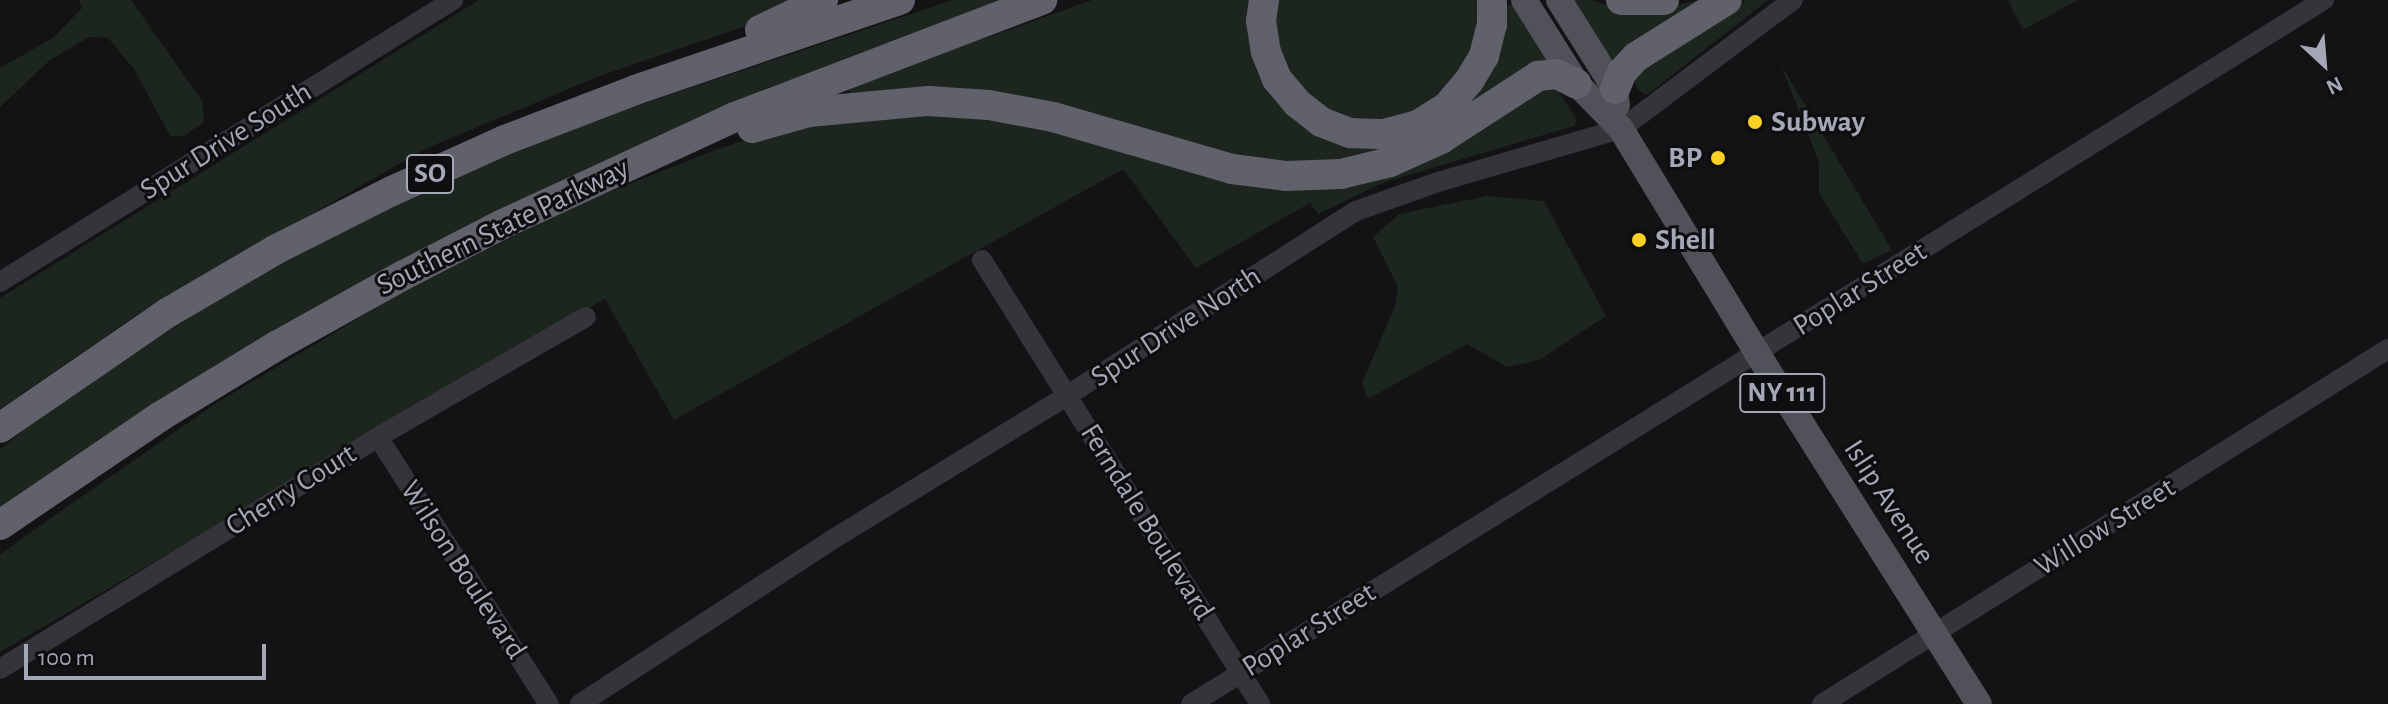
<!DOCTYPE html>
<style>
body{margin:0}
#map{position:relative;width:2388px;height:704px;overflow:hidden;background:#131315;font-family:"Alegreya Sans",sans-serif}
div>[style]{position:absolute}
.green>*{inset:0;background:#1d251f}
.minor>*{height:20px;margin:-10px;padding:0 10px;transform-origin:10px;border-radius:10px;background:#34343a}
.major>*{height:26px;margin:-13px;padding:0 13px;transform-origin:13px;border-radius:13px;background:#505159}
.highway>*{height:30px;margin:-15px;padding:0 15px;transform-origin:15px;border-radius:15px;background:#60616b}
.dots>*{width:22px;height:22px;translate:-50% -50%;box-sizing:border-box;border:4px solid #0e0e10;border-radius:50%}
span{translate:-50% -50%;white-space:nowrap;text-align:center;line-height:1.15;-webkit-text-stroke:6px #0e0e10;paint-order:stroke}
.shield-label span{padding:2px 6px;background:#0e0e10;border:2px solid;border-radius:6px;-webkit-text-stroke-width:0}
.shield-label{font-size:28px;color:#a4a7b6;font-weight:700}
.poi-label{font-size:30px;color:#a4a7b6;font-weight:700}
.left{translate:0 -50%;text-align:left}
.right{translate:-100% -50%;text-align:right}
.street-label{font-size:30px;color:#a4a7b6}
.north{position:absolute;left:2284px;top:24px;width:80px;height:80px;-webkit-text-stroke:6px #0e0e10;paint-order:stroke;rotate:154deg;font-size:22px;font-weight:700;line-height:32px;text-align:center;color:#a4a7b6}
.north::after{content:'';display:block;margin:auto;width:28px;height:36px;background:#a4a7b6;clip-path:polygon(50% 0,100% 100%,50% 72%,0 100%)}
.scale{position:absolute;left:24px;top:644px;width:242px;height:36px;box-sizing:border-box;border:4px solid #a4a7b6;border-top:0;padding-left:10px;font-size:24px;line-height:28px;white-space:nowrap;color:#a4a7b6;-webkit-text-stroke:6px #0e0e10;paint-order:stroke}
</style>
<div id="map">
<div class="green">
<div style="clip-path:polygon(79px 0,131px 0,202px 101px,204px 122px,184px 136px,170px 136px,134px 69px,108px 38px,89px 37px,50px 60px,0 107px,0 68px,53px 38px,82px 8px)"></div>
<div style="clip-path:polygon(479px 0,808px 0,767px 19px,602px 75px,427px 148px,144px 310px,0 409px,0 298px)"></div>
<div style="clip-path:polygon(953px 0,1005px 0,728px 106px,568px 177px,418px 253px,0 511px,0 449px,50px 409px,221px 297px,393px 205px,546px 136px)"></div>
<div style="clip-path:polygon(1092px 0,1258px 0,1308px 121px,1434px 129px,1502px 5px,1512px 5px,1554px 57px,1390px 155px,1273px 169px,1080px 116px,849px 100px,849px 89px,871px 79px)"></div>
<div style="clip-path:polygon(1276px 0,1487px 0,1466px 71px,1438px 105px,1400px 123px,1357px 125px,1318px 111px,1291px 83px,1275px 50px)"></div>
<div style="clip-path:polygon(1565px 0,1592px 0,1618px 10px,1653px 10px,1698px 0,1719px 0,1619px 62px,1610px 57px)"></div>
<div style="clip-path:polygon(1746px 0,1768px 0,1656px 88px,1646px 95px,1638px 89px,1630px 74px)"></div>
<div style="clip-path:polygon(2008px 0,2078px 0,2023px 30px)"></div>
<div style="clip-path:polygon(1781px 65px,1892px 250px,1863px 264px,1819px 193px,1819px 162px)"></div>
<div style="clip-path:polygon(1553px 83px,1577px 120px,1574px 126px,1385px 182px,1318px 214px,1310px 203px,1196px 268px,1123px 169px,674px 420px,605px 299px,0 652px,0 555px,41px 525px,218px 402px,396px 296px,573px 206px,713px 151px,777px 129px,846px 116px,980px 113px,1289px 184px)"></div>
<div style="clip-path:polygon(1487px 196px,1544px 201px,1606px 316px,1539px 360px,1507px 367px,1467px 344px,1368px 399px,1362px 383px,1395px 306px,1398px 287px,1373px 237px,1399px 214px)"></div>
</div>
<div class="minor">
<div style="left:982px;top:260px;width:524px;rotate:57.95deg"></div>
<div style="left:0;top:282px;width:534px;rotate:-31.9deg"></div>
<div style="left:378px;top:437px;width:317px;rotate:57.4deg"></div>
<div style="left:0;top:669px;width:444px;rotate:-31.5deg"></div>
<div style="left:378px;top:437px;width:240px;rotate:-30deg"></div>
<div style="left:580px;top:704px;width:298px;rotate:-33.1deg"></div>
<div style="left:830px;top:541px;width:279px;rotate:-31.5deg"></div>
<div style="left:1068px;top:395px;width:342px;rotate:-32.6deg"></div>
<div style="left:1356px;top:211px;width:87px;rotate:-19.5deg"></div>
<div style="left:1438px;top:182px;width:191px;rotate:-16.2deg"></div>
<div style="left:1621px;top:129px;width:215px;rotate:-36.9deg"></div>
<div style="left:1191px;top:704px;width:1334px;rotate:-31.86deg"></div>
<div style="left:1822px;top:704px;width:668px;rotate:-32.1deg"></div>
</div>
<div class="major">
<div style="left:1524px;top:0;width:99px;rotate:57.8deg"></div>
<div style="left:1577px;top:84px;width:63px;rotate:45.6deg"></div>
<div style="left:1621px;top:129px;width:262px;rotate:58.7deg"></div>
<div style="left:1757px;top:353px;width:415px;rotate:57.7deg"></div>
<div style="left:1559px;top:0;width:105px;rotate:57.8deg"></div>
<div style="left:1615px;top:89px;width:16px;rotate:83deg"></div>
</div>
<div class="highway">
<div style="left:1264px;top:0;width:21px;rotate:98deg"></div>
<div style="left:1261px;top:21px;width:31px;rotate:81deg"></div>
<div style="left:1266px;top:52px;width:29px;rotate:68deg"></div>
<div style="left:1277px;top:79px;width:31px;rotate:50deg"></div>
<div style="left:1297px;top:103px;width:31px;rotate:38deg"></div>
<div style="left:1321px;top:122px;width:31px;rotate:21deg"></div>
<div style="left:1350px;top:133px;width:34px;rotate:2deg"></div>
<div style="left:1384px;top:134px;width:35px;rotate:-15deg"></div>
<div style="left:1418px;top:125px;width:34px;rotate:-32deg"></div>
<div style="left:1447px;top:107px;width:34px;rotate:-50deg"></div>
<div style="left:1469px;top:81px;width:29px;rotate:-59deg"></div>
<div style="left:1484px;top:56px;width:32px;rotate:-76deg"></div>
<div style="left:1492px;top:25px;width:25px;rotate:-90deg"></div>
<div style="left:1621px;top:0;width:43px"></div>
<div style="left:760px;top:30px;width:70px;rotate:-25.5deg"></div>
<div style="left:1615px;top:89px;width:18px;rotate:-68deg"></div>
<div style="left:1622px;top:72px;width:21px;rotate:-47deg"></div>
<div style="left:1636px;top:57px;width:107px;rotate:-32.1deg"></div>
<div style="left:752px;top:128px;width:59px;rotate:-15.7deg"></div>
<div style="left:809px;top:112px;width:120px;rotate:-5.3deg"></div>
<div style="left:928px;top:101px;width:61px;rotate:3.8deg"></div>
<div style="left:989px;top:105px;width:65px;rotate:10.6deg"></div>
<div style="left:1053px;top:117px;width:186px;rotate:16.2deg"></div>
<div style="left:1232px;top:169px;width:54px;rotate:7.4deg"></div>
<div style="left:1286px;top:176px;width:55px;rotate:-2.1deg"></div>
<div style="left:1341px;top:174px;width:50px;rotate:-13.8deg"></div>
<div style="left:1390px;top:162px;width:56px;rotate:-24.3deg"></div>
<div style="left:1441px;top:139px;width:116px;rotate:-33deg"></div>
<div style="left:1538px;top:76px;width:19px;rotate:-6deg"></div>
<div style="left:1557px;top:74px;width:22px;rotate:27deg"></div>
<div style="left:0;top:428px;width:205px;rotate:-34.5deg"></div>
<div style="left:169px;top:312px;width:123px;rotate:-30.3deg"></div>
<div style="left:275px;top:250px;width:131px;rotate:-26.8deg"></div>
<div style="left:392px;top:191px;width:124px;rotate:-24.3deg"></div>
<div style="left:505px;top:140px;width:139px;rotate:-21deg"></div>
<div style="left:635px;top:90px;width:280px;rotate:-18.8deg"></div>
<div style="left:0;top:525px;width:194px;rotate:-34.1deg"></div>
<div style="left:161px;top:416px;width:137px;rotate:-31.3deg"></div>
<div style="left:278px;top:345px;width:144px;rotate:-29.1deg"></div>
<div style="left:404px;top:275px;width:111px;rotate:-27.3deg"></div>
<div style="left:503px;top:224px;width:255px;rotate:-24.8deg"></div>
<div style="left:735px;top:117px;width:329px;rotate:-20.9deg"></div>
</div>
<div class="dots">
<div style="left:1755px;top:122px;background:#fbd125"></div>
<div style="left:1718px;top:158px;background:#fbd125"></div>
<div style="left:1639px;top:240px;background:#fbd125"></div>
</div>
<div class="shield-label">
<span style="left:430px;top:174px">SO</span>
<span style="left:1782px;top:393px">NY 111</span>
</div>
<div class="poi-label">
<span class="left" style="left:1771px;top:122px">Subway</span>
<span class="right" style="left:1702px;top:158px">BP</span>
<span class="left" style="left:1655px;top:240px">Shell</span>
</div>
<div class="street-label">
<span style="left:226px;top:141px;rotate:-32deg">Spur Drive South</span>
<span style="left:503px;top:227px;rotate:-26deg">Southern State Parkway</span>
<span style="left:1860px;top:289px;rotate:-32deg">Poplar Street</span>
<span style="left:1176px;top:327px;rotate:-33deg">Spur Drive North</span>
<span style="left:291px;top:490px;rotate:-32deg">Cherry Court</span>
<span style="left:1889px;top:502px;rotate:57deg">Islip Avenue</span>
<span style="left:1147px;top:522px;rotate:58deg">Ferndale Boulevard</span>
<span style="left:2105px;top:527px;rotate:-32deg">Willow Street</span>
<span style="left:463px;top:570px;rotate:57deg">Wilson Boulevard</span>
<span style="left:1309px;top:630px;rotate:-32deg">Poplar Street</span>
</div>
<div class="north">N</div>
<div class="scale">100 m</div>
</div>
